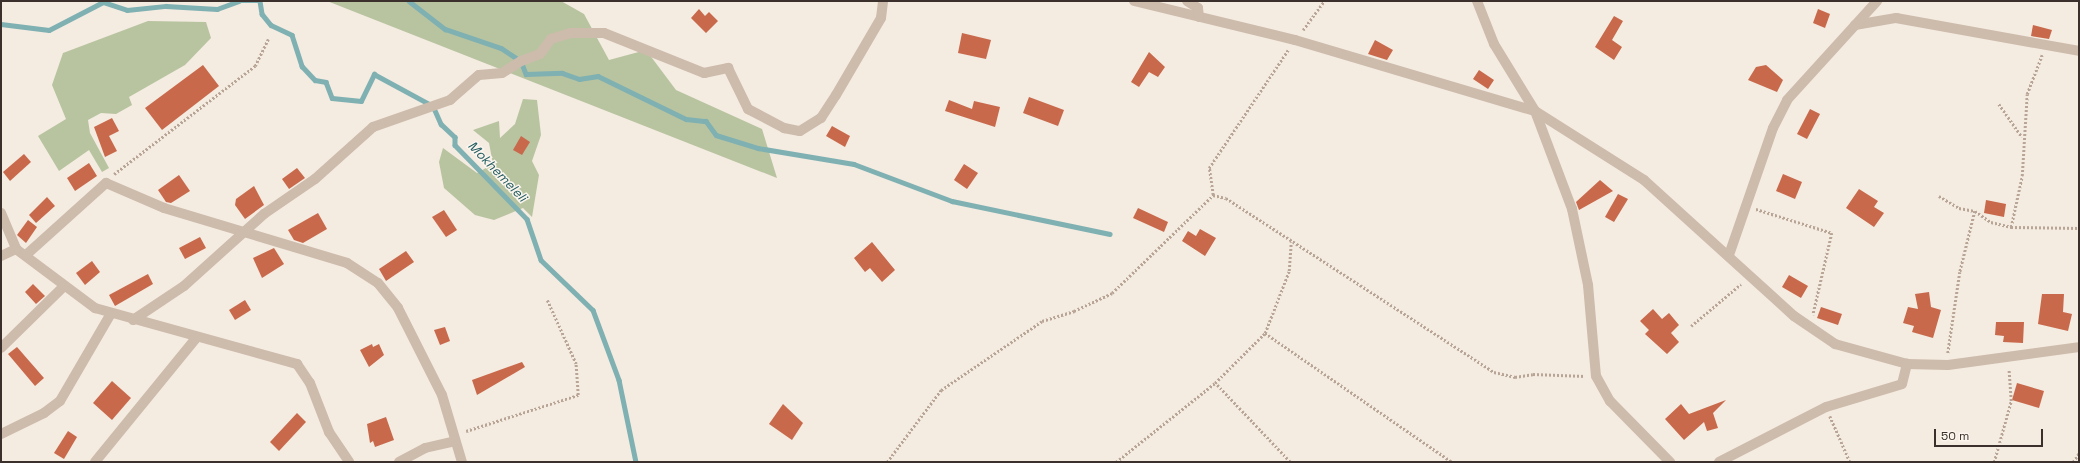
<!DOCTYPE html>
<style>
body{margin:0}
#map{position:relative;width:2080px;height:463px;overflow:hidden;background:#f4ebe1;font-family:"Space Grotesk",sans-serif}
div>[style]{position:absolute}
.green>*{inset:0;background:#b8c4a0}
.stream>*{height:4.5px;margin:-2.25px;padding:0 2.25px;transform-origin:2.25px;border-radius:2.25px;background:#7fb0b2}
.building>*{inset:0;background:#c8694b}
.path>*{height:2.5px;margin-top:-1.25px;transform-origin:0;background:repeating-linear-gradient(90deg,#b9a596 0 2px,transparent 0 4px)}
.minor>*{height:10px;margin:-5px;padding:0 5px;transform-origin:5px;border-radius:5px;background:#cdbbac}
span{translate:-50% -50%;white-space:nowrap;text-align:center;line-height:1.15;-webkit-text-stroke:3px #fbf5ee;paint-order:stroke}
.water-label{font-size:13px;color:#1f5a5e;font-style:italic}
.frame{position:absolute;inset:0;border:2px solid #3b302b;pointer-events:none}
.scale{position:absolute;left:1934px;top:429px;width:109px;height:18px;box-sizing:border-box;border:2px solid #3b302b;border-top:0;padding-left:5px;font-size:12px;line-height:14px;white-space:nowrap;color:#3b302b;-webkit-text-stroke:3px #fbf5ee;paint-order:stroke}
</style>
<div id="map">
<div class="green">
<div style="clip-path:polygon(327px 1px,561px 1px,584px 14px,609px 60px,646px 50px,676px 90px,762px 129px,777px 178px)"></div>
<div style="clip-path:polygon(148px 21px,206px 22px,211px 38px,185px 65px,129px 97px,132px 105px,116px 114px,101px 113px,88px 120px,90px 133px,109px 168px,102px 172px,89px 150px,59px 171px,38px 136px,66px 119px,52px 85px,63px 53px)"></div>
<div style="clip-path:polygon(523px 99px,537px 100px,541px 135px,532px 161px,539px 175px,532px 217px,523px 208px,494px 220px,475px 215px,444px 188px,439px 162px,443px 148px,477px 173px,493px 164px,489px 143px,473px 130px,499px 121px,500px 138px,515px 124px)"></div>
</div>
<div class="stream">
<div style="left:260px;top:1px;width:13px;rotate:81deg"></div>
<div style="left:262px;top:14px;width:14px;rotate:51deg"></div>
<div style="left:271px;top:25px;width:23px;rotate:25deg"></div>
<div style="left:292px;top:35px;width:33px;rotate:72deg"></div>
<div style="left:302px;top:66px;width:19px;rotate:47deg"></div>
<div style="left:315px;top:80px;width:11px;rotate:10deg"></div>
<div style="left:326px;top:82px;width:17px;rotate:69deg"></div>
<div style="left:332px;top:98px;width:29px;rotate:6deg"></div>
<div style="left:361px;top:101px;width:30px;rotate:-64deg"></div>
<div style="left:374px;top:74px;width:67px;rotate:28.5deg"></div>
<div style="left:433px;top:106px;width:20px;rotate:66deg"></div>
<div style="left:441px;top:124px;width:19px;rotate:43deg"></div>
<div style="left:455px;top:137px;width:8px;rotate:90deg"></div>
<div style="left:455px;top:145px;width:103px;rotate:45.8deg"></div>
<div style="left:527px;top:219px;width:43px;rotate:71.1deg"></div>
<div style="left:541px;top:260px;width:72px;rotate:43.9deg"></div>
<div style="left:593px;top:310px;width:75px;rotate:69.6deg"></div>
<div style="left:619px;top:380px;width:84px;rotate:78.3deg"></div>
<div style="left:409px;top:1px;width:46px;rotate:37.9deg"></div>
<div style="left:445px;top:29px;width:59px;rotate:18.7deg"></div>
<div style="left:501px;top:48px;width:24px;rotate:33deg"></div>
<div style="left:521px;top:61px;width:14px;rotate:69deg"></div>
<div style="left:526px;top:74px;width:36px;rotate:-2deg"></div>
<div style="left:562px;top:73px;width:18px;rotate:19deg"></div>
<div style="left:579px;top:79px;width:19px;rotate:-9deg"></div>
<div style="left:598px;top:76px;width:98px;rotate:26deg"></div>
<div style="left:686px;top:119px;width:20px;rotate:6deg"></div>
<div style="left:706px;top:121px;width:17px;rotate:54deg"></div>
<div style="left:716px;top:135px;width:44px;rotate:17.2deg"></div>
<div style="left:758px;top:148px;width:97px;rotate:9.5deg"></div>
<div style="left:854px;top:164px;width:105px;rotate:20.7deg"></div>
<div style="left:952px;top:201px;width:161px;rotate:11.8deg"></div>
<div style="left:1px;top:24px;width:48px;rotate:7.1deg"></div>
<div style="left:49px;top:30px;width:61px;rotate:-27.4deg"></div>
<div style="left:103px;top:2px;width:25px;rotate:18deg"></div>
<div style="left:127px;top:10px;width:39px;rotate:-6deg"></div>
<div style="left:166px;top:6px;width:51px;rotate:3.4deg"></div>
<div style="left:217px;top:9px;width:23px;rotate:-20deg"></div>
<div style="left:239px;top:1px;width:19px"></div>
</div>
<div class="building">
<div style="clip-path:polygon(699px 9px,705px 16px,709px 12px,718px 21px,706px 33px,691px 18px)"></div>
<div style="clip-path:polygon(1818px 9px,1830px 14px,1825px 28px,1813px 23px)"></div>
<div style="clip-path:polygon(1614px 16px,1623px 21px,1612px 40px,1622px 47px,1614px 60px,1595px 47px)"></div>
<div style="clip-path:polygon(2033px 25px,2052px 30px,2049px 39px,2031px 36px)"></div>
<div style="clip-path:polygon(962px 33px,991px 40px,986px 59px,958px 53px)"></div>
<div style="clip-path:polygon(1375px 40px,1393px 50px,1387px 60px,1368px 54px)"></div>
<div style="clip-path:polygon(1149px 52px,1165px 67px,1158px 77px,1149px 72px,1139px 87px,1131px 82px)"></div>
<div style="clip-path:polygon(203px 65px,219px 86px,162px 130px,145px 108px)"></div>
<div style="clip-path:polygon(1766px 65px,1783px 80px,1777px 92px,1748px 80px,1756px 67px)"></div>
<div style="clip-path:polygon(1479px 70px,1494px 80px,1488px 89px,1473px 79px)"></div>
<div style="clip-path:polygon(1029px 97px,1064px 110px,1058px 126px,1023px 113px)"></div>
<div style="clip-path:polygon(949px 100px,972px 109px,974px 101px,1000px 107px,995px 127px,945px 111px)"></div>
<div style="clip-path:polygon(1810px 109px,1820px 114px,1807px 139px,1797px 134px)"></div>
<div style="clip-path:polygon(112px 118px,119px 131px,109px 136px,117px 151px,105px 157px,94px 127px)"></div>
<div style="clip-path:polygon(832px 126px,850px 136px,845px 147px,826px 136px)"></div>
<div style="clip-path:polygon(521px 136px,530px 142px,522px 155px,513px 150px)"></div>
<div style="clip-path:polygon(24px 154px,31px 162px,10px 181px,3px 172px)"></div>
<div style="clip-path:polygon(89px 163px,97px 176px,75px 191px,67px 178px)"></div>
<div style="clip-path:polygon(964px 164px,978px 173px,967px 189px,954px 180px)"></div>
<div style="clip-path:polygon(297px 168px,305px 178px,289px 189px,282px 179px)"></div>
<div style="clip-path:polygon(1783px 174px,1802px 182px,1795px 199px,1776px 191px)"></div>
<div style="clip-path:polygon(179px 175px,190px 191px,171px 203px,166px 202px,158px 190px)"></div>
<div style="clip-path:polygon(1600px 180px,1613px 191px,1579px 210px,1576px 202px)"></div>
<div style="clip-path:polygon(254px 186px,264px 205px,245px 219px,235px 205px,236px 199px)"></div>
<div style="clip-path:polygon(1859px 189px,1878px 201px,1874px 207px,1884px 213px,1874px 227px,1846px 208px)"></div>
<div style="clip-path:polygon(1618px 194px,1628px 199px,1614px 222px,1605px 217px)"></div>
<div style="clip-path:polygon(47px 197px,55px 206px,36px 223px,29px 215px)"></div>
<div style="clip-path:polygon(1986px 200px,2006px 204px,2004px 217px,1984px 213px)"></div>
<div style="clip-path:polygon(1138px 208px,1168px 222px,1164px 232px,1133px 218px)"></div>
<div style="clip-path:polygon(444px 210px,457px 230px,446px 237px,432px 217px)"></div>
<div style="clip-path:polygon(318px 213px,327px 229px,303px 243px,294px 240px,288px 230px)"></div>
<div style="clip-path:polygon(28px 220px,37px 227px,26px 243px,17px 235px)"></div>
<div style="clip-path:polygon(1200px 229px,1216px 238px,1205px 256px,1182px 241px,1188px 231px,1196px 236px)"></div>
<div style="clip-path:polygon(200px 237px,206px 248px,185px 259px,179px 248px)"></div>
<div style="clip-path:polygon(872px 242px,895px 270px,882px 282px,870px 268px,865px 272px,854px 258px)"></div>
<div style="clip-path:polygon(274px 248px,284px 264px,262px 278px,253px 258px)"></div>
<div style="clip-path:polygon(406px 251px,414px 262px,386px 281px,379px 269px)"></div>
<div style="clip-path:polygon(92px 261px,100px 272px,85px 285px,76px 273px)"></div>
<div style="clip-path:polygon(148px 274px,153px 284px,115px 306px,109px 295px)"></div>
<div style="clip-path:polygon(1789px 275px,1808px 286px,1801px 298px,1782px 287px)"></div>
<div style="clip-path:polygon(33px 284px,45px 296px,36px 304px,25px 292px)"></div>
<div style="clip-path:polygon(1929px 292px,1931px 307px,1941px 310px,1933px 338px,1912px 332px,1914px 326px,1903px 323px,1908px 307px,1918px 309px,1915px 294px)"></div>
<div style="clip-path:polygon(2042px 294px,2064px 294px,2063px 312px,2072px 314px,2068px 331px,2038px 324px)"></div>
<div style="clip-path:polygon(245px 300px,251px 310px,235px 320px,229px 310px)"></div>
<div style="clip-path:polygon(1821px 307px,1842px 314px,1838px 325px,1817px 318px)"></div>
<div style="clip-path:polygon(1653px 309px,1662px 319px,1669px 313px,1679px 325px,1671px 333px,1679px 342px,1667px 354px,1645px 334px,1649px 330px,1640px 321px)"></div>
<div style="clip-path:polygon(1996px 322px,2024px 322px,2023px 343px,2003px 342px,2004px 336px,1995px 335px)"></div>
<div style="clip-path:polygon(445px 327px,450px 341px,440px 345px,434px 330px)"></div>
<div style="clip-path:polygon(372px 344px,373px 347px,379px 344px,384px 355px,369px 367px,360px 350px)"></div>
<div style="clip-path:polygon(17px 347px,44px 378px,35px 386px,8px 354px)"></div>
<div style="clip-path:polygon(522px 362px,525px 367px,477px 395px,472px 380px)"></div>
<div style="clip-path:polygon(112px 381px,131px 398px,112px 420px,93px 403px)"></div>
<div style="clip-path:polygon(2017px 383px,2044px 391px,2039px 408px,2012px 400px)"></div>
<div style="clip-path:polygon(1726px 400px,1713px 413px,1718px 428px,1707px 431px,1704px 422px,1684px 440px,1665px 419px,1681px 404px,1689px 414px)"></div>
<div style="clip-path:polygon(783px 404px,803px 423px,792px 440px,769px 424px)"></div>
<div style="clip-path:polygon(297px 413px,306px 422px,279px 451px,270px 442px)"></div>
<div style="clip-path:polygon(386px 417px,394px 440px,375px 447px,373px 441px,370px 443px,367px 424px)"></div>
<div style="clip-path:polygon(68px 431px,77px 437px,64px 459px,54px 453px)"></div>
</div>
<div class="path">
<div style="left:1303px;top:30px;width:36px;rotate:-54deg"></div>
<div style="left:1999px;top:104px;width:40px;rotate:55.1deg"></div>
<div style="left:114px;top:174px;width:178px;rotate:-37.5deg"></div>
<div style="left:255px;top:66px;width:30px;rotate:-64deg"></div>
<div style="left:1213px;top:195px;width:27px;rotate:-98deg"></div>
<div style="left:1209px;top:168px;width:142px;rotate:-56.2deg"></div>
<div style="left:1939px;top:196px;width:23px;rotate:31deg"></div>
<div style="left:1959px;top:208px;width:16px;rotate:11deg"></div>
<div style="left:1975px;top:211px;width:63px;rotate:103.8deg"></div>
<div style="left:1960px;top:272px;width:82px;rotate:98.4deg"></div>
<div style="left:1756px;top:209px;width:80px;rotate:17.5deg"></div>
<div style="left:1832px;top:233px;width:84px;rotate:103deg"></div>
<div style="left:1975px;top:211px;width:19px;rotate:35deg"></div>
<div style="left:1991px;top:222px;width:21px;rotate:14deg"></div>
<div style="left:2011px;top:227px;width:68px;rotate:0.8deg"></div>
<div style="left:2011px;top:227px;width:52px;rotate:-77.8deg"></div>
<div style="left:2022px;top:176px;width:82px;rotate:-86.5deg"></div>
<div style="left:2027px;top:94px;width:42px;rotate:-69deg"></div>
<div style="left:1691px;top:326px;width:65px;rotate:-40deg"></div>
<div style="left:1265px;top:333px;width:66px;rotate:-68.8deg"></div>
<div style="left:1289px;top:271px;width:29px;rotate:-86deg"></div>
<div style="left:1830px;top:416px;width:50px;rotate:66.5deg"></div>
<div style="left:466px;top:431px;width:118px;rotate:-17.8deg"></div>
<div style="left:578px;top:395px;width:31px;rotate:-94deg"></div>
<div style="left:576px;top:364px;width:70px;rotate:-114.4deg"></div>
<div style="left:887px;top:462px;width:90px;rotate:-53.1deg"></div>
<div style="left:941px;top:390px;width:122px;rotate:-34.3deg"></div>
<div style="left:1042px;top:321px;width:34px;rotate:-17deg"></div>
<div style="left:1074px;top:311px;width:42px;rotate:-25.3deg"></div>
<div style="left:1112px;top:293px;width:141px;rotate:-44.1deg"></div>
<div style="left:1213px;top:195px;width:13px;rotate:13deg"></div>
<div style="left:1226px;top:198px;width:320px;rotate:33deg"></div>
<div style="left:1494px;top:372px;width:22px;rotate:13deg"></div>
<div style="left:1515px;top:377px;width:18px;rotate:-9deg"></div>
<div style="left:1533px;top:374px;width:52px;rotate:2.2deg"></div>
<div style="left:1116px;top:462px;width:127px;rotate:-38.6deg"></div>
<div style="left:1290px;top:462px;width:109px;rotate:-133.5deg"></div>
<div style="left:1215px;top:383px;width:71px;rotate:-45deg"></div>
<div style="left:1265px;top:333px;width:227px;rotate:34.6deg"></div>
<div style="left:1994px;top:462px;width:63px;rotate:-74.4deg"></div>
<div style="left:2011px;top:401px;width:32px;rotate:-94deg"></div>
<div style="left:2073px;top:462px;width:11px;rotate:-56deg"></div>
</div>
<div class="minor">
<div style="left:1134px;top:1px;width:166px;rotate:13.6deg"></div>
<div style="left:1295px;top:40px;width:250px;rotate:16.5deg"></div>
<div style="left:1535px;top:111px;width:129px;rotate:32.3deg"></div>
<div style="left:1644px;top:180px;width:202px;rotate:42.2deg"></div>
<div style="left:1794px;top:316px;width:50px;rotate:34.3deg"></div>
<div style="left:1835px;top:344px;width:75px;rotate:15.5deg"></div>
<div style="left:1907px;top:364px;width:41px;rotate:1.4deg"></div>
<div style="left:1948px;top:365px;width:132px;rotate:-7.8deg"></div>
<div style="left:1187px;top:1px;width:13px;rotate:32deg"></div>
<div style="left:1198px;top:8px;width:9px;rotate:84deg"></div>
<div style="left:1477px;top:1px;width:46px;rotate:68.4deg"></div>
<div style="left:1494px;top:44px;width:79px;rotate:58.5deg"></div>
<div style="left:1535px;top:111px;width:105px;rotate:69.3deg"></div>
<div style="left:1572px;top:209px;width:78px;rotate:78.1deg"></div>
<div style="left:1588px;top:285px;width:91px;rotate:85deg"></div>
<div style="left:1596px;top:376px;width:29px;rotate:61deg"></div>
<div style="left:1610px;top:401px;width:86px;rotate:45.5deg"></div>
<div style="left:1855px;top:25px;width:42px;rotate:-9.7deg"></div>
<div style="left:1896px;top:18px;width:186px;rotate:10.2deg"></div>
<div style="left:1px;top:213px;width:39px;rotate:67deg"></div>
<div style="left:16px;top:249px;width:99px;rotate:36.8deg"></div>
<div style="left:95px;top:308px;width:210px;rotate:15.5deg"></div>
<div style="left:297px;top:364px;width:23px;rotate:56deg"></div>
<div style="left:310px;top:383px;width:53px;rotate:68.8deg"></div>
<div style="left:329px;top:432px;width:36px;rotate:56deg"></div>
<div style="left:26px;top:255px;width:108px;rotate:-42deg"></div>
<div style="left:106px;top:183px;width:63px;rotate:23.3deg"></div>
<div style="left:164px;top:208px;width:191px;rotate:16.7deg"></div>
<div style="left:347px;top:263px;width:37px;rotate:33deg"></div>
<div style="left:378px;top:283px;width:32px;rotate:51deg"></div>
<div style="left:398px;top:308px;width:97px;rotate:63.2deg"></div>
<div style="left:442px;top:395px;width:70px;rotate:73.4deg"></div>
<div style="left:1729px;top:255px;width:134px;rotate:-70.9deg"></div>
<div style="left:1773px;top:128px;width:31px;rotate:-63deg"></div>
<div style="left:1787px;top:100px;width:134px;rotate:-47.7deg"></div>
<div style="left:1px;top:256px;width:17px;rotate:-25deg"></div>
<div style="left:133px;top:320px;width:61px;rotate:-33.7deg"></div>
<div style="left:184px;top:286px;width:108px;rotate:-42deg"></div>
<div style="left:264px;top:214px;width:62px;rotate:-34.5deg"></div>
<div style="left:315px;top:179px;width:78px;rotate:-41.9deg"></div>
<div style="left:373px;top:127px;width:82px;rotate:-19.3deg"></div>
<div style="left:450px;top:100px;width:38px;rotate:-41deg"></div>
<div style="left:479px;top:75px;width:23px;rotate:-5deg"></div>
<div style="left:502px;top:73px;width:22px;rotate:-32deg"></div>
<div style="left:521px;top:61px;width:20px;rotate:-20deg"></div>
<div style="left:540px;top:54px;width:19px;rotate:-54deg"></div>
<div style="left:551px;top:39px;width:21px;rotate:-17deg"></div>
<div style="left:571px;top:33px;width:33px"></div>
<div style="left:604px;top:33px;width:108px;rotate:21.8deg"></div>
<div style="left:704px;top:73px;width:25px;rotate:-12deg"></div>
<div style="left:728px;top:68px;width:46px;rotate:64deg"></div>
<div style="left:748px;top:109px;width:41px;rotate:27.8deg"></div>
<div style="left:784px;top:128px;width:16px;rotate:11deg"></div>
<div style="left:800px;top:131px;width:25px;rotate:-32deg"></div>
<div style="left:821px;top:118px;width:27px;rotate:-57deg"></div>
<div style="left:836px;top:95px;width:89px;rotate:-59.7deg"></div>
<div style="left:881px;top:18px;width:17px;rotate:-83deg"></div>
<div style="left:1px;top:348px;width:88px;rotate:-44.5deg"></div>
<div style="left:1px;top:434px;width:48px;rotate:-26deg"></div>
<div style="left:44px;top:413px;width:20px;rotate:-37deg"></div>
<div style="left:60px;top:401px;width:99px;rotate:-59.8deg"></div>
<div style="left:95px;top:462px;width:161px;rotate:-50.8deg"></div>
<div style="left:399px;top:462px;width:30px;rotate:-28deg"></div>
<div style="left:425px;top:448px;width:31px;rotate:-13deg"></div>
<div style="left:1719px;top:462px;width:120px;rotate:-27.2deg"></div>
<div style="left:1826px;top:407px;width:79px;rotate:-16.8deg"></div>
<div style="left:1902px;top:384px;width:21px;rotate:-76deg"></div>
</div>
<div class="water-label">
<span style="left:497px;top:172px;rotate:46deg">Mokhemeleli</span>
</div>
<div class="frame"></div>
<div class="scale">50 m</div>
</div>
